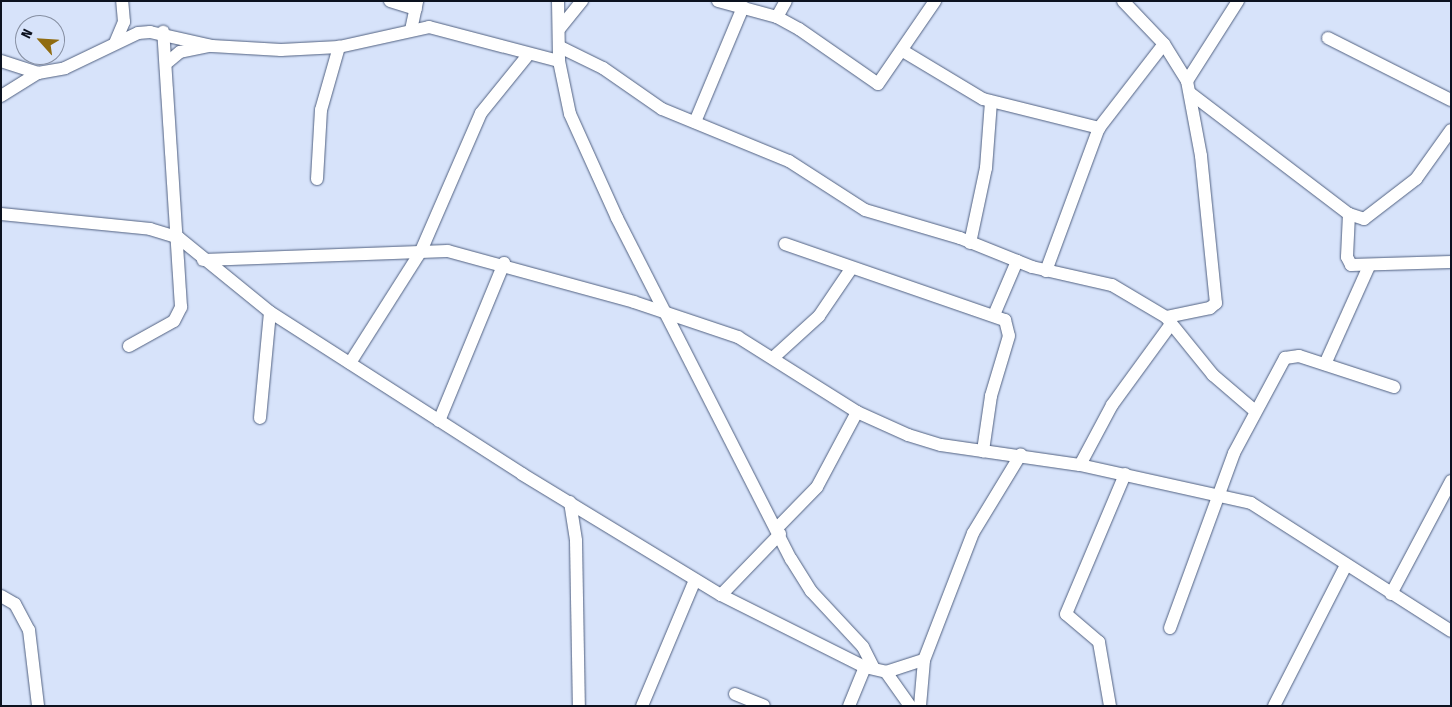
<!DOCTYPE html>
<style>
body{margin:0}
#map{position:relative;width:1452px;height:707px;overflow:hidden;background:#d7e3fa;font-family:"Fira Sans Condensed",sans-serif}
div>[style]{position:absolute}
.roads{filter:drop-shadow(0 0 1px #516181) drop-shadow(0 0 1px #516181)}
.street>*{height:12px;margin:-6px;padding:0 6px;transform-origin:6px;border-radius:6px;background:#fff}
span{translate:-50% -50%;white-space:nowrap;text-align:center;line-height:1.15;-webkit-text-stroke:5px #d7e3fa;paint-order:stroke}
.frame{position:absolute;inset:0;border:2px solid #0c121f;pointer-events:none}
.north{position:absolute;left:15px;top:15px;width:50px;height:50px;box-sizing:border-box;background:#d7e3fa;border:1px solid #868fa2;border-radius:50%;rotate:296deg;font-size:14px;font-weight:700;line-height:20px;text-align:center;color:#0c121f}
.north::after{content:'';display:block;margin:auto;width:18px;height:22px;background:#906c11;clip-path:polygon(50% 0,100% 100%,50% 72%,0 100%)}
</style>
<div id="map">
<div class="roads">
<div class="street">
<div style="left:390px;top:1px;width:27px;rotate:17deg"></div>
<div style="left:558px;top:1px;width:60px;rotate:89deg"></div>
<div style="left:559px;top:61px;width:54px;rotate:78.3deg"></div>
<div style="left:570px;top:114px;width:114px;rotate:65.7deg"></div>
<div style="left:617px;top:218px;width:383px;rotate:63deg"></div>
<div style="left:791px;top:559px;width:38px;rotate:58deg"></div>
<div style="left:811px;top:591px;width:76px;rotate:47.1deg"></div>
<div style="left:863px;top:647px;width:22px;rotate:63deg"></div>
<div style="left:718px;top:1px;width:61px;rotate:15.2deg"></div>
<div style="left:777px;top:17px;width:25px;rotate:29deg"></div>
<div style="left:799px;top:29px;width:96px;rotate:34.8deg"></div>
<div style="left:878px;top:84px;width:101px;rotate:-55.5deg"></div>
<div style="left:1123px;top:1px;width:59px;rotate:46.4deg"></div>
<div style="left:1164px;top:44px;width:44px;rotate:58.1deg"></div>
<div style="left:1187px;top:81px;width:76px;rotate:79.4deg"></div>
<div style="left:1201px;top:156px;width:148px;rotate:84.2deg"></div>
<div style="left:1216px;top:303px;width:8px;rotate:140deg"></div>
<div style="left:1210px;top:308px;width:45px;rotate:168.4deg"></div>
<div style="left:777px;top:17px;width:18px;rotate:-61deg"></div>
<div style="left:560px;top:28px;width:35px;rotate:-51deg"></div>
<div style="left:411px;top:30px;width:30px;rotate:-78deg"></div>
<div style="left:1328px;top:38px;width:138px;rotate:26.8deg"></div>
<div style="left:115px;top:43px;width:23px;rotate:-67deg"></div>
<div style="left:124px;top:22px;width:21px;rotate:-95deg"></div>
<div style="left:560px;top:47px;width:48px;rotate:26deg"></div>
<div style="left:603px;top:68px;width:72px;rotate:34.8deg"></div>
<div style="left:662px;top:109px;width:137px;rotate:22.3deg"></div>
<div style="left:789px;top:161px;width:90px;rotate:32.8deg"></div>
<div style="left:865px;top:210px;width:99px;rotate:16.4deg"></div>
<div style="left:960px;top:238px;width:78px;rotate:21.9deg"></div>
<div style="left:1032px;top:267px;width:82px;rotate:12.7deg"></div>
<div style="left:1112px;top:285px;width:63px;rotate:30.7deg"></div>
<div style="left:1166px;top:317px;width:75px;rotate:51deg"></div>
<div style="left:1213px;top:375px;width:54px;rotate:40.5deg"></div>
<div style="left:903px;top:51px;width:93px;rotate:31deg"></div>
<div style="left:983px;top:99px;width:120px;rotate:14deg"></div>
<div style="left:1px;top:61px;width:39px;rotate:18deg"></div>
<div style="left:168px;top:62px;width:16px;rotate:-40deg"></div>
<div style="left:180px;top:52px;width:30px;rotate:-12deg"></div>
<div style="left:1187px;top:81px;width:95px;rotate:-57.5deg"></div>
<div style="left:1190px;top:93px;width:200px;rotate:37.3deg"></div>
<div style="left:1349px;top:214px;width:16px;rotate:18deg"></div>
<div style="left:1364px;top:219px;width:66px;rotate:-37.6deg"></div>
<div style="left:1416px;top:179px;width:60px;rotate:-54.5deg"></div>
<div style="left:1px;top:96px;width:44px;rotate:-31.9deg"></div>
<div style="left:38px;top:73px;width:27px;rotate:-10deg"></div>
<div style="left:65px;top:68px;width:81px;rotate:-25.6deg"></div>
<div style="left:138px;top:33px;width:12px;rotate:-5deg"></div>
<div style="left:150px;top:32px;width:64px;rotate:12.7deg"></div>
<div style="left:212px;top:46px;width:69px;rotate:3.3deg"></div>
<div style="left:281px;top:50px;width:58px;rotate:-3deg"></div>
<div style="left:339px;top:47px;width:92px;rotate:-12.5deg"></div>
<div style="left:429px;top:27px;width:134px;rotate:14.7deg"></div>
<div style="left:695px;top:122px;width:125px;rotate:-67.3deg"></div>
<div style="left:317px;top:179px;width:69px;rotate:-86.7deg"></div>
<div style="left:321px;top:110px;width:66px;rotate:-74.1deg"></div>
<div style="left:1px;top:214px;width:150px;rotate:5.7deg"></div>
<div style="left:150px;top:229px;width:30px;rotate:17deg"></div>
<div style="left:179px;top:238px;width:117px;rotate:39.1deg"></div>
<div style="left:270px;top:312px;width:300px;rotate:32.7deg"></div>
<div style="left:522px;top:474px;width:233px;rotate:31.3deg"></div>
<div style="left:721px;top:595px;width:161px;rotate:26.6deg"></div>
<div style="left:865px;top:667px;width:22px;rotate:13deg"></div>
<div style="left:886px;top:672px;width:42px;rotate:54.8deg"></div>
<div style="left:1349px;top:214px;width:43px;rotate:92.7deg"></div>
<div style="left:1347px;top:257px;width:9px;rotate:63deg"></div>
<div style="left:1351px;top:265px;width:100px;rotate:-1.7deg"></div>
<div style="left:970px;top:243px;width:77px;rotate:-78deg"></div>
<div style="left:986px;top:168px;width:66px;rotate:-85.7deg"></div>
<div style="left:785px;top:244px;width:233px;rotate:19.1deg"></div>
<div style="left:1005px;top:320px;width:16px;rotate:76deg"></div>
<div style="left:1009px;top:336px;width:63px;rotate:106.7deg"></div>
<div style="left:991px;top:396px;width:56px;rotate:98.3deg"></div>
<div style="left:203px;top:260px;width:245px;rotate:-2.1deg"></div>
<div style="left:448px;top:251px;width:193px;rotate:15.3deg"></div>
<div style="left:634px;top:302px;width:110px;rotate:18.6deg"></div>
<div style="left:738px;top:337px;width:141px;rotate:32.2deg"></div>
<div style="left:857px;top:412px;width:56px;rotate:24.3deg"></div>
<div style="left:908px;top:435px;width:34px;rotate:17deg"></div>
<div style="left:941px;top:445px;width:140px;rotate:8.2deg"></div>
<div style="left:1080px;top:465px;width:175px;rotate:12.5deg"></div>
<div style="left:1251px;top:503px;width:237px;rotate:32.6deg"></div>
<div style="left:1046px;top:271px;width:153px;rotate:-69.7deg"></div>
<div style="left:1099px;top:128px;width:106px;rotate:-52.3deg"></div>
<div style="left:994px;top:315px;width:59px;rotate:-66.9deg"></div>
<div style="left:129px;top:346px;width:51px;rotate:-29.1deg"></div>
<div style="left:174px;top:321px;width:16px;rotate:-63deg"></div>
<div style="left:181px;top:307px;width:276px;rotate:-93.7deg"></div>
<div style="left:774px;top:357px;width:61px;rotate:-42.3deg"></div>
<div style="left:819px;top:316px;width:57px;rotate:-55.8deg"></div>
<div style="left:350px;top:363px;width:133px;rotate:-57.6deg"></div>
<div style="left:421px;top:251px;width:150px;rotate:-66.5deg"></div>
<div style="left:481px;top:113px;width:75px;rotate:-51deg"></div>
<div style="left:1325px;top:364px;width:107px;rotate:-65.8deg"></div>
<div style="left:260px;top:418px;width:106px;rotate:-84.6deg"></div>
<div style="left:439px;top:421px;width:171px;rotate:-67.6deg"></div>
<div style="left:1080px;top:465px;width:68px;rotate:-61.9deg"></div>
<div style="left:1112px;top:405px;width:100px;rotate:-53.9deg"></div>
<div style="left:570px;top:502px;width:39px;rotate:81deg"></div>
<div style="left:576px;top:541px;width:165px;rotate:89deg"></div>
<div style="left:777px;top:528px;width:57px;rotate:-45.7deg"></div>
<div style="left:817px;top:487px;width:85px;rotate:-61.9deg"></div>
<div style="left:1391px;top:594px;width:128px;rotate:-62deg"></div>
<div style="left:721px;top:595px;width:85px;rotate:-46deg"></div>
<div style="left:1px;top:596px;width:16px;rotate:30deg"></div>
<div style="left:15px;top:604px;width:30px;rotate:62deg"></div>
<div style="left:29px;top:630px;width:77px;rotate:83.2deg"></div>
<div style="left:1170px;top:628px;width:186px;rotate:-69.9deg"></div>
<div style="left:1234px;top:453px;width:108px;rotate:-61.8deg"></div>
<div style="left:1285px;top:358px;width:14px;rotate:-8deg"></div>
<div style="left:1299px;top:356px;width:100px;rotate:18.1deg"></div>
<div style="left:886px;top:672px;width:40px;rotate:-18deg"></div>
<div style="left:735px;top:694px;width:31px;rotate:22deg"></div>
<div style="left:642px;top:706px;width:137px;rotate:-67.2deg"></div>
<div style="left:849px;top:706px;width:42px;rotate:-67.7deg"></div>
<div style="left:920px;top:706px;width:46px;rotate:-85deg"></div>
<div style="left:924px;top:660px;width:136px;rotate:-68.9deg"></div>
<div style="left:973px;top:533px;width:92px;rotate:-58.7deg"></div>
<div style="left:1110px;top:706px;width:65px;rotate:-99.8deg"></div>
<div style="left:1099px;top:642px;width:43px;rotate:-139.7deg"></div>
<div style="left:1066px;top:614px;width:152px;rotate:-67.1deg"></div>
<div style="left:1274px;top:706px;width:158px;rotate:-62.9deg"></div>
</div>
</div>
<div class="frame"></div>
<div class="north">N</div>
</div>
